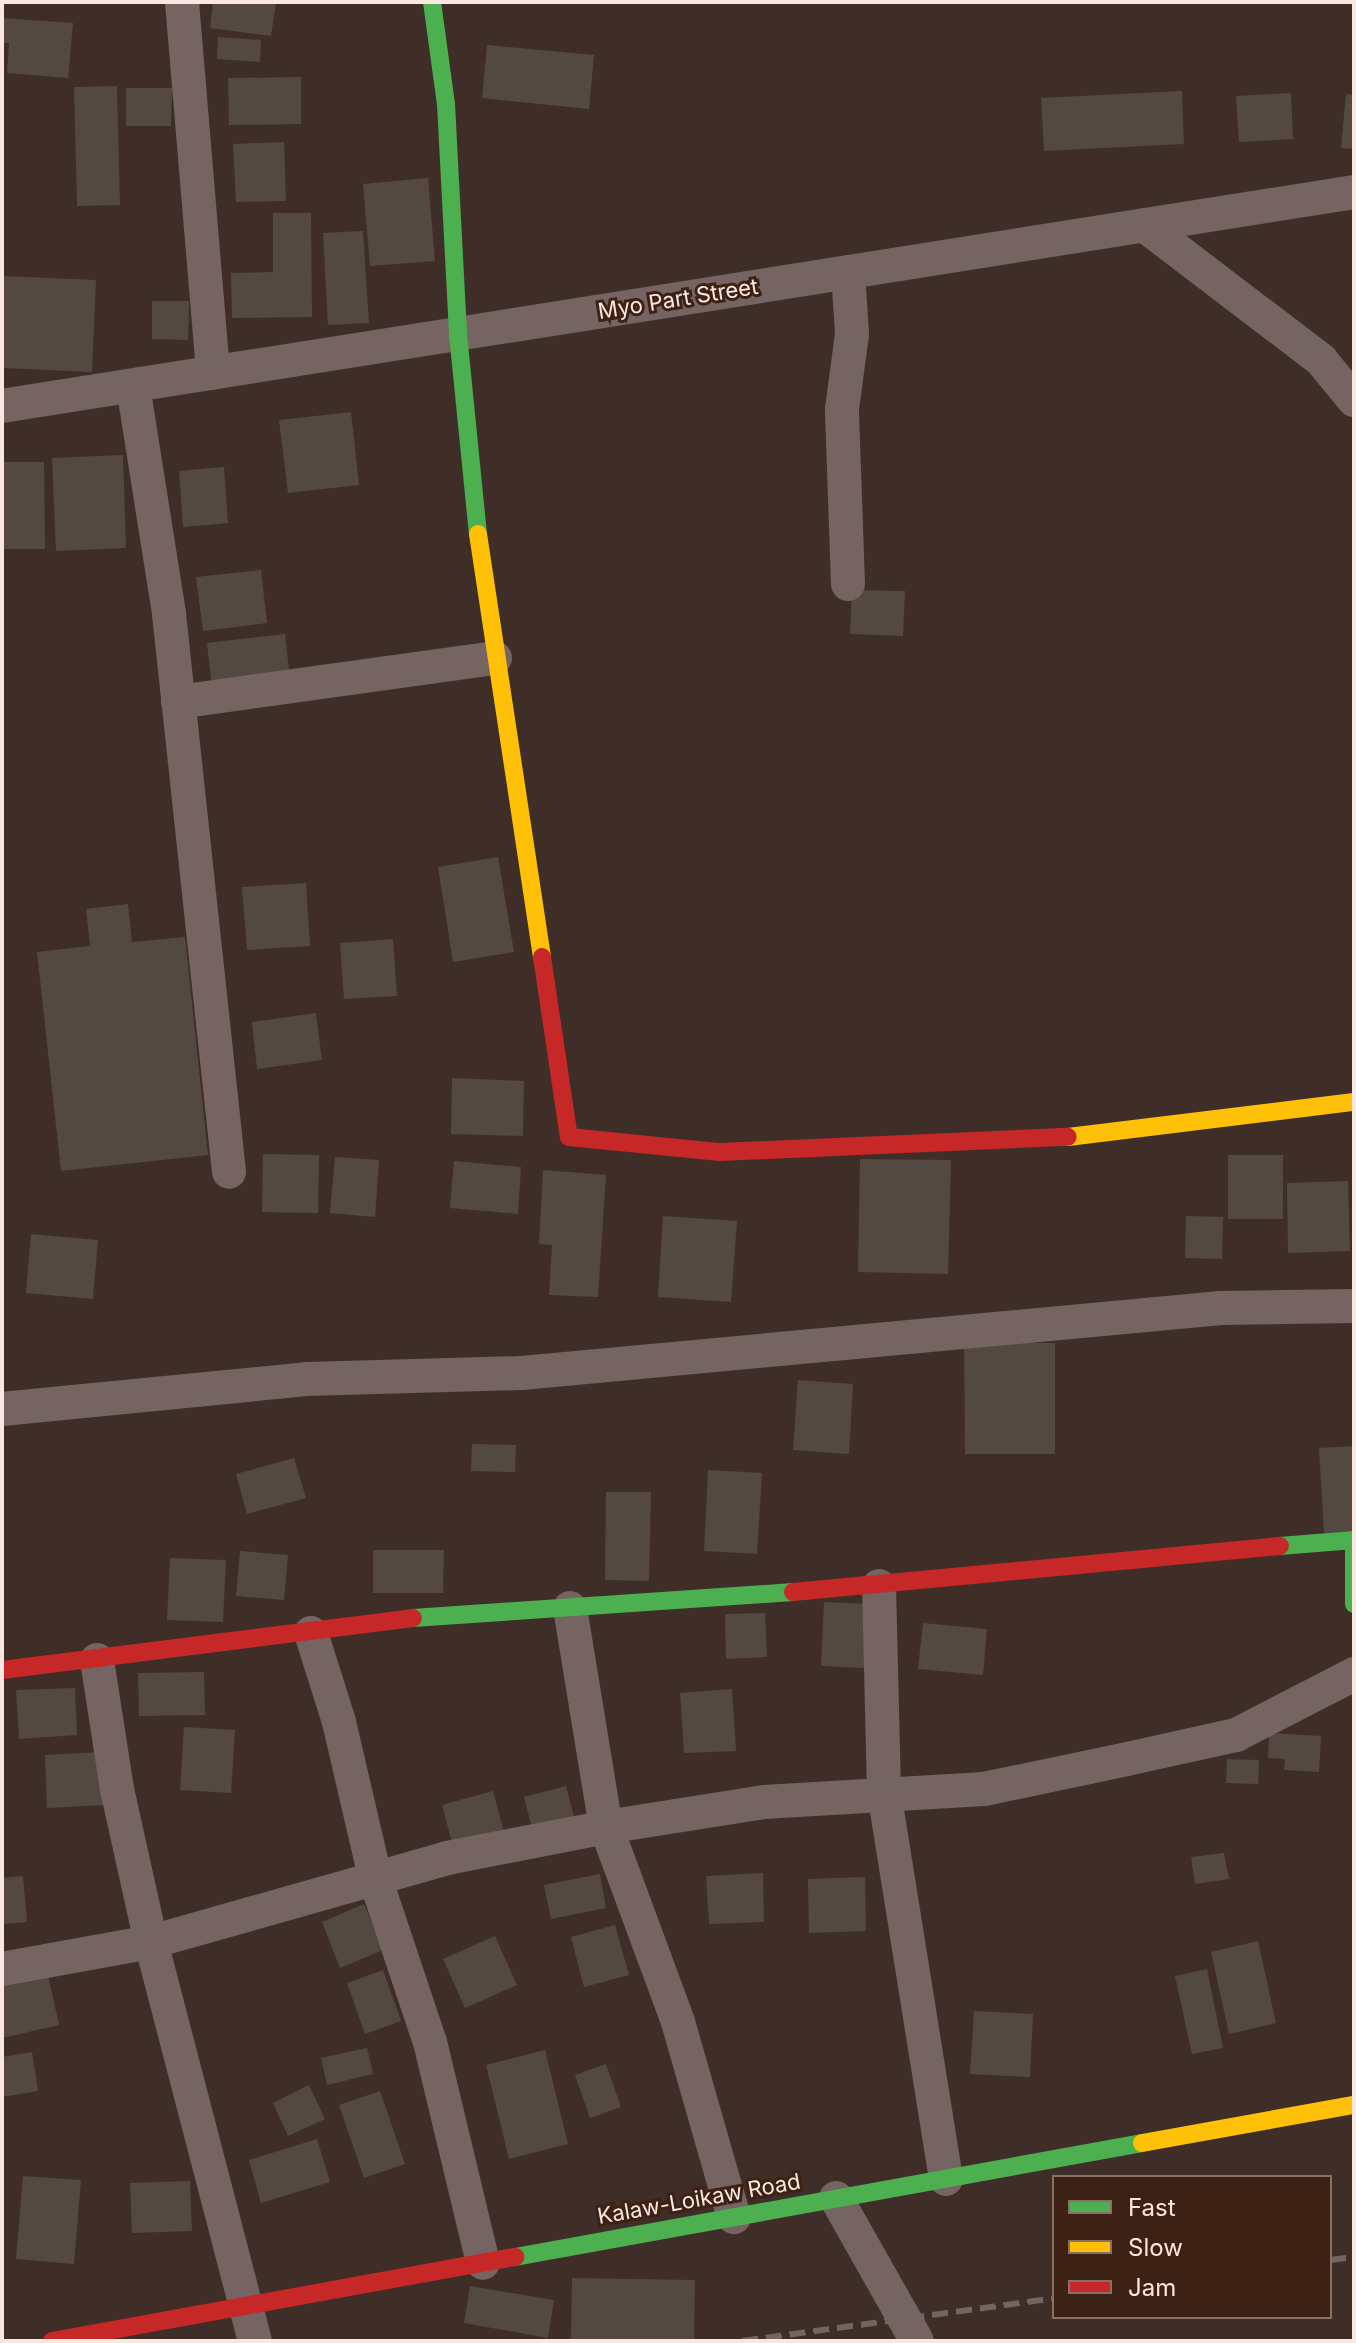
<!DOCTYPE html>
<style>
body{margin:0}
#map{position:relative;width:1356px;height:2343px;overflow:hidden;background:#3e2e27;font-family:Inter,sans-serif}
div>[style]{position:absolute}
.building>*{inset:0;background:#544941}
.street>*{height:34px;margin:-17px;padding:0 17px;transform-origin:17px;border-radius:17px;background:#756462}
.fast>*{height:18px;margin:-9px;padding:0 9px;transform-origin:9px;border-radius:9px;background:#4caf50}
.slow>*{height:18px;margin:-9px;padding:0 9px;transform-origin:9px;border-radius:9px;background:#ffc107}
.jam>*{height:18px;margin:-9px;padding:0 9px;transform-origin:9px;border-radius:9px;background:#c62828}
.rail>*{height:6px;margin-top:-3px;transform-origin:0;background:repeating-linear-gradient(90deg,#756562 0 16px,transparent 0 24px)}
span{translate:-50% -50%;white-space:nowrap;text-align:center;line-height:1.15;-webkit-text-stroke:6px #3c2114;paint-order:stroke}
.street-label{font-size:22px;color:#fae7df}
.frame{position:absolute;inset:0;border:4px solid #fae7df;pointer-events:none}
.legend{position:absolute;left:1052px;top:2175px;width:280px;height:144px;box-sizing:border-box;background:#3c2114;border:2px solid #887065;margin:0;padding:10px 14px;list-style:none;font-size:24px;color:#fae7df}
.legend li{display:flex;align-items:center;gap:16px;height:40px}
.legend b{width:40px;border:2px solid #887065}
</style>
<div id="map">
<div class="building">
<div style="clip-path:polygon(213px 2px,276px 2px,271px 36px,210px 28px)"></div>
<div style="clip-path:polygon(2px 18px,73px 23px,68px 78px,7px 73px,9px 43px,2px 43px)"></div>
<div style="clip-path:polygon(218px 37px,261px 40px,260px 62px,217px 59px)"></div>
<div style="clip-path:polygon(487px 45px,594px 55px,589px 109px,482px 98px)"></div>
<div style="clip-path:polygon(301px 77px,301px 124px,229px 125px,228px 78px)"></div>
<div style="clip-path:polygon(117px 86px,120px 205px,77px 206px,74px 87px)"></div>
<div style="clip-path:polygon(126px 88px,172px 88px,171px 126px,126px 126px)"></div>
<div style="clip-path:polygon(1182px 91px,1184px 144px,1044px 151px,1041px 98px)"></div>
<div style="clip-path:polygon(1291px 93px,1293px 139px,1239px 142px,1236px 96px)"></div>
<div style="clip-path:polygon(1346px 94px,1354px 95px,1354px 149px,1341px 148px)"></div>
<div style="clip-path:polygon(284px 142px,286px 201px,236px 202px,233px 144px)"></div>
<div style="clip-path:polygon(428px 178px,435px 261px,370px 266px,363px 184px)"></div>
<div style="clip-path:polygon(273px 213px,311px 213px,312px 317px,232px 318px,231px 273px,273px 272px)"></div>
<div style="clip-path:polygon(363px 231px,369px 323px,328px 325px,323px 233px)"></div>
<div style="clip-path:polygon(2px 276px,96px 280px,92px 372px,2px 368px)"></div>
<div style="clip-path:polygon(152px 301px,189px 301px,188px 340px,152px 339px)"></div>
<div style="clip-path:polygon(351px 412px,359px 485px,288px 493px,279px 420px)"></div>
<div style="clip-path:polygon(123px 455px,126px 548px,56px 551px,52px 458px)"></div>
<div style="clip-path:polygon(2px 462px,44px 462px,45px 549px,2px 549px)"></div>
<div style="clip-path:polygon(224px 467px,228px 523px,183px 527px,179px 471px)"></div>
<div style="clip-path:polygon(261px 570px,267px 623px,203px 631px,196px 577px)"></div>
<div style="clip-path:polygon(852px 590px,905px 591px,903px 636px,850px 634px)"></div>
<div style="clip-path:polygon(285px 634px,290px 679px,212px 688px,207px 643px)"></div>
<div style="clip-path:polygon(498px 857px,514px 952px,453px 962px,438px 867px)"></div>
<div style="clip-path:polygon(306px 883px,310px 946px,247px 950px,242px 887px)"></div>
<div style="clip-path:polygon(128px 904px,132px 942px,185px 937px,208px 1155px,61px 1171px,37px 952px,90px 946px,86px 909px)"></div>
<div style="clip-path:polygon(393px 939px,397px 996px,344px 999px,340px 943px)"></div>
<div style="clip-path:polygon(316px 1013px,322px 1060px,257px 1069px,252px 1022px)"></div>
<div style="clip-path:polygon(452px 1078px,524px 1081px,523px 1136px,451px 1134px)"></div>
<div style="clip-path:polygon(263px 1154px,319px 1155px,318px 1213px,262px 1212px)"></div>
<div style="clip-path:polygon(1228px 1155px,1283px 1155px,1283px 1219px,1228px 1219px)"></div>
<div style="clip-path:polygon(335px 1157px,379px 1160px,375px 1217px,330px 1213px)"></div>
<div style="clip-path:polygon(860px 1159px,951px 1160px,948px 1274px,858px 1272px)"></div>
<div style="clip-path:polygon(454px 1161px,521px 1167px,518px 1214px,450px 1208px)"></div>
<div style="clip-path:polygon(543px 1170px,606px 1175px,598px 1297px,549px 1295px,552px 1245px,539px 1244px)"></div>
<div style="clip-path:polygon(1348px 1181px,1350px 1251px,1288px 1253px,1287px 1183px)"></div>
<div style="clip-path:polygon(663px 1216px,737px 1221px,731px 1302px,658px 1297px)"></div>
<div style="clip-path:polygon(1186px 1216px,1223px 1217px,1222px 1259px,1185px 1258px)"></div>
<div style="clip-path:polygon(31px 1234px,98px 1240px,93px 1299px,26px 1293px)"></div>
<div style="clip-path:polygon(964px 1343px,1055px 1343px,1055px 1454px,965px 1454px)"></div>
<div style="clip-path:polygon(798px 1380px,853px 1384px,849px 1454px,793px 1450px)"></div>
<div style="clip-path:polygon(472px 1444px,516px 1445px,515px 1472px,471px 1471px)"></div>
<div style="clip-path:polygon(1354px 1446px,1354px 1531px,1324px 1533px,1319px 1448px)"></div>
<div style="clip-path:polygon(294px 1458px,306px 1498px,247px 1514px,236px 1474px)"></div>
<div style="clip-path:polygon(708px 1470px,762px 1473px,757px 1554px,704px 1551px)"></div>
<div style="clip-path:polygon(606px 1492px,651px 1492px,649px 1581px,605px 1580px)"></div>
<div style="clip-path:polygon(373px 1550px,444px 1550px,443px 1593px,373px 1593px)"></div>
<div style="clip-path:polygon(240px 1551px,288px 1555px,284px 1600px,236px 1596px)"></div>
<div style="clip-path:polygon(170px 1558px,226px 1560px,223px 1622px,167px 1620px)"></div>
<div style="clip-path:polygon(824px 1602px,868px 1604px,864px 1668px,821px 1666px)"></div>
<div style="clip-path:polygon(765px 1613px,767px 1657px,726px 1659px,725px 1614px)"></div>
<div style="clip-path:polygon(923px 1623px,987px 1629px,983px 1675px,918px 1669px)"></div>
<div style="clip-path:polygon(204px 1672px,205px 1715px,139px 1716px,138px 1673px)"></div>
<div style="clip-path:polygon(75px 1688px,77px 1735px,19px 1739px,16px 1690px)"></div>
<div style="clip-path:polygon(732px 1689px,736px 1751px,684px 1753px,680px 1693px)"></div>
<div style="clip-path:polygon(184px 1727px,235px 1730px,231px 1793px,180px 1790px)"></div>
<div style="clip-path:polygon(1269px 1733px,1321px 1736px,1319px 1772px,1284px 1770px,1285px 1759px,1268px 1758px)"></div>
<div style="clip-path:polygon(101px 1752px,104px 1805px,47px 1808px,45px 1755px)"></div>
<div style="clip-path:polygon(1227px 1759px,1259px 1760px,1258px 1784px,1226px 1783px)"></div>
<div style="clip-path:polygon(566px 1786px,576px 1825px,534px 1836px,524px 1797px)"></div>
<div style="clip-path:polygon(493px 1791px,505px 1836px,454px 1850px,442px 1805px)"></div>
<div style="clip-path:polygon(1224px 1853px,1229px 1879px,1195px 1884px,1191px 1857px)"></div>
<div style="clip-path:polygon(763px 1873px,764px 1922px,709px 1924px,706px 1876px)"></div>
<div style="clip-path:polygon(600px 1874px,606px 1908px,551px 1919px,544px 1885px)"></div>
<div style="clip-path:polygon(23px 1876px,27px 1922px,2px 1924px,2px 1878px)"></div>
<div style="clip-path:polygon(865px 1877px,866px 1931px,809px 1933px,808px 1879px)"></div>
<div style="clip-path:polygon(364px 1904px,383px 1950px,340px 1968px,322px 1922px)"></div>
<div style="clip-path:polygon(615px 1925px,629px 1975px,584px 1987px,571px 1937px)"></div>
<div style="clip-path:polygon(495px 1936px,517px 1985px,465px 2008px,443px 1959px)"></div>
<div style="clip-path:polygon(1258px 1941px,1276px 2023px,1229px 2034px,1211px 1952px)"></div>
<div style="clip-path:polygon(1207px 1969px,1223px 2048px,1192px 2054px,1175px 1976px)"></div>
<div style="clip-path:polygon(383px 1970px,401px 2021px,365px 2034px,347px 1983px)"></div>
<div style="clip-path:polygon(48px 1975px,59px 2025px,2px 2038px,2px 1985px)"></div>
<div style="clip-path:polygon(974px 2011px,1033px 2014px,1030px 2077px,970px 2074px)"></div>
<div style="clip-path:polygon(367px 2048px,373px 2074px,327px 2085px,321px 2058px)"></div>
<div style="clip-path:polygon(545px 2050px,568px 2144px,509px 2159px,486px 2065px)"></div>
<div style="clip-path:polygon(32px 2052px,38px 2091px,2px 2097px,2px 2057px)"></div>
<div style="clip-path:polygon(606px 2064px,621px 2107px,590px 2118px,575px 2075px)"></div>
<div style="clip-path:polygon(309px 2085px,325px 2119px,288px 2136px,273px 2103px)"></div>
<div style="clip-path:polygon(380px 2091px,405px 2164px,364px 2178px,339px 2105px)"></div>
<div style="clip-path:polygon(317px 2139px,330px 2182px,261px 2203px,249px 2160px)"></div>
<div style="clip-path:polygon(23px 2176px,81px 2180px,74px 2264px,16px 2259px)"></div>
<div style="clip-path:polygon(190px 2181px,192px 2231px,132px 2233px,130px 2183px)"></div>
<div style="clip-path:polygon(572px 2278px,695px 2280px,694px 2341px,571px 2339px)"></div>
<div style="clip-path:polygon(470px 2286px,554px 2300px,548px 2338px,464px 2323px)"></div>
</div>
<div class="street">
<div style="left:182px;top:2px;width:372px;rotate:85.2deg"></div>
<div style="left:1144px;top:225px;width:223px;rotate:37.3deg"></div>
<div style="left:1321px;top:360px;width:52px;rotate:50.5deg"></div>
<div style="left:133px;top:386px;width:231px;rotate:81deg"></div>
<div style="left:169px;top:614px;width:561px;rotate:83.86deg"></div>
<div style="left:2px;top:406px;width:1369px;rotate:-8.99deg"></div>
<div style="left:848px;top:584px;width:175px;rotate:-92deg"></div>
<div style="left:842px;top:409px;width:76px;rotate:-82.4deg"></div>
<div style="left:852px;top:334px;width:62px;rotate:-93.7deg"></div>
<div style="left:178px;top:702px;width:320px;rotate:-7.9deg"></div>
<div style="left:2px;top:1409px;width:306px;rotate:-5.6deg"></div>
<div style="left:307px;top:1379px;width:215px;rotate:-1.6deg"></div>
<div style="left:522px;top:1373px;width:702px;rotate:-5.31deg"></div>
<div style="left:1221px;top:1308px;width:133px;rotate:-0.9deg"></div>
<div style="left:879px;top:1586px;width:206px;rotate:88.6deg"></div>
<div style="left:884px;top:1792px;width:392px;rotate:80.9deg"></div>
<div style="left:570px;top:1608px;width:222px;rotate:80.7deg"></div>
<div style="left:606px;top:1827px;width:208px;rotate:69.7deg"></div>
<div style="left:678px;top:2022px;width:203px;rotate:74deg"></div>
<div style="left:311px;top:1633px;width:93px;rotate:72.5deg"></div>
<div style="left:339px;top:1722px;width:163px;rotate:76.9deg"></div>
<div style="left:376px;top:1881px;width:170px;rotate:71.5deg"></div>
<div style="left:430px;top:2042px;width:227px;rotate:76.5deg"></div>
<div style="left:97px;top:1660px;width:131px;rotate:81.2deg"></div>
<div style="left:117px;top:1789px;width:157px;rotate:77.5deg"></div>
<div style="left:151px;top:1942px;width:412px;rotate:75.4deg"></div>
<div style="left:2px;top:1969px;width:151px;rotate:-10.3deg"></div>
<div style="left:151px;top:1942px;width:308px;rotate:-15.8deg"></div>
<div style="left:447px;top:1858px;width:162px;rotate:-11deg"></div>
<div style="left:606px;top:1827px;width:160px;rotate:-9deg"></div>
<div style="left:764px;top:1802px;width:220px;rotate:-3.4deg"></div>
<div style="left:984px;top:1789px;width:146px;rotate:-11.8deg"></div>
<div style="left:1127px;top:1759px;width:112px;rotate:-12.4deg"></div>
<div style="left:1236px;top:1735px;width:133px;rotate:-27.3deg"></div>
<div style="left:836px;top:2198px;width:164px;rotate:60.5deg"></div>
</div>
<div class="fast">
<div style="left:432px;top:2px;width:103px;rotate:82.2deg"></div>
<div style="left:446px;top:104px;width:230px;rotate:87deg"></div>
<div style="left:458px;top:334px;width:201px;rotate:84.3deg"></div>
<div style="left:1280px;top:1546px;width:74px;rotate:-4.6deg"></div>
<div style="left:1354px;top:1540px;width:64px;rotate:90deg"></div>
<div style="left:413px;top:1618px;width:381px;rotate:-3.9deg"></div>
<div style="left:515px;top:2257px;width:637px;rotate:-10.3deg"></div>
</div>
<div class="slow">
<div style="left:478px;top:534px;width:428px;rotate:81.4deg"></div>
<div style="left:1068px;top:1137px;width:288px;rotate:-7deg"></div>
<div style="left:1142px;top:2143px;width:215px;rotate:-10.2deg"></div>
</div>
<div class="jam">
<div style="left:542px;top:957px;width:182px;rotate:81.5deg"></div>
<div style="left:569px;top:1137px;width:152px;rotate:5.7deg"></div>
<div style="left:720px;top:1152px;width:348px;rotate:-2.5deg"></div>
<div style="left:793px;top:1592px;width:489px;rotate:-5.4deg"></div>
<div style="left:2px;top:1670px;width:414px;rotate:-7.2deg"></div>
<div style="left:52px;top:2341px;width:471px;rotate:-10.3deg"></div>
</div>
<div class="rail">
<div style="left:1330px;top:2260px;width:24px;rotate:-7deg"></div>
<div style="left:742px;top:2341px;width:315px;rotate:-7.8deg"></div>
</div>
<div class="street-label">
<span style="left:678px;top:299px;rotate:-9deg">Myo Part Street</span>
<span style="left:699px;top:2199px;rotate:-10deg">Kalaw-Loikaw Road</span>
</div>
<div class="frame"></div>
<ul class="legend">
<li><b style="height:10px;background:#4caf50"></b>Fast</li>
<li><b style="height:10px;background:#ffc107"></b>Slow</li>
<li><b style="height:10px;background:#c62828"></b>Jam</li>
</ul>
</div>
